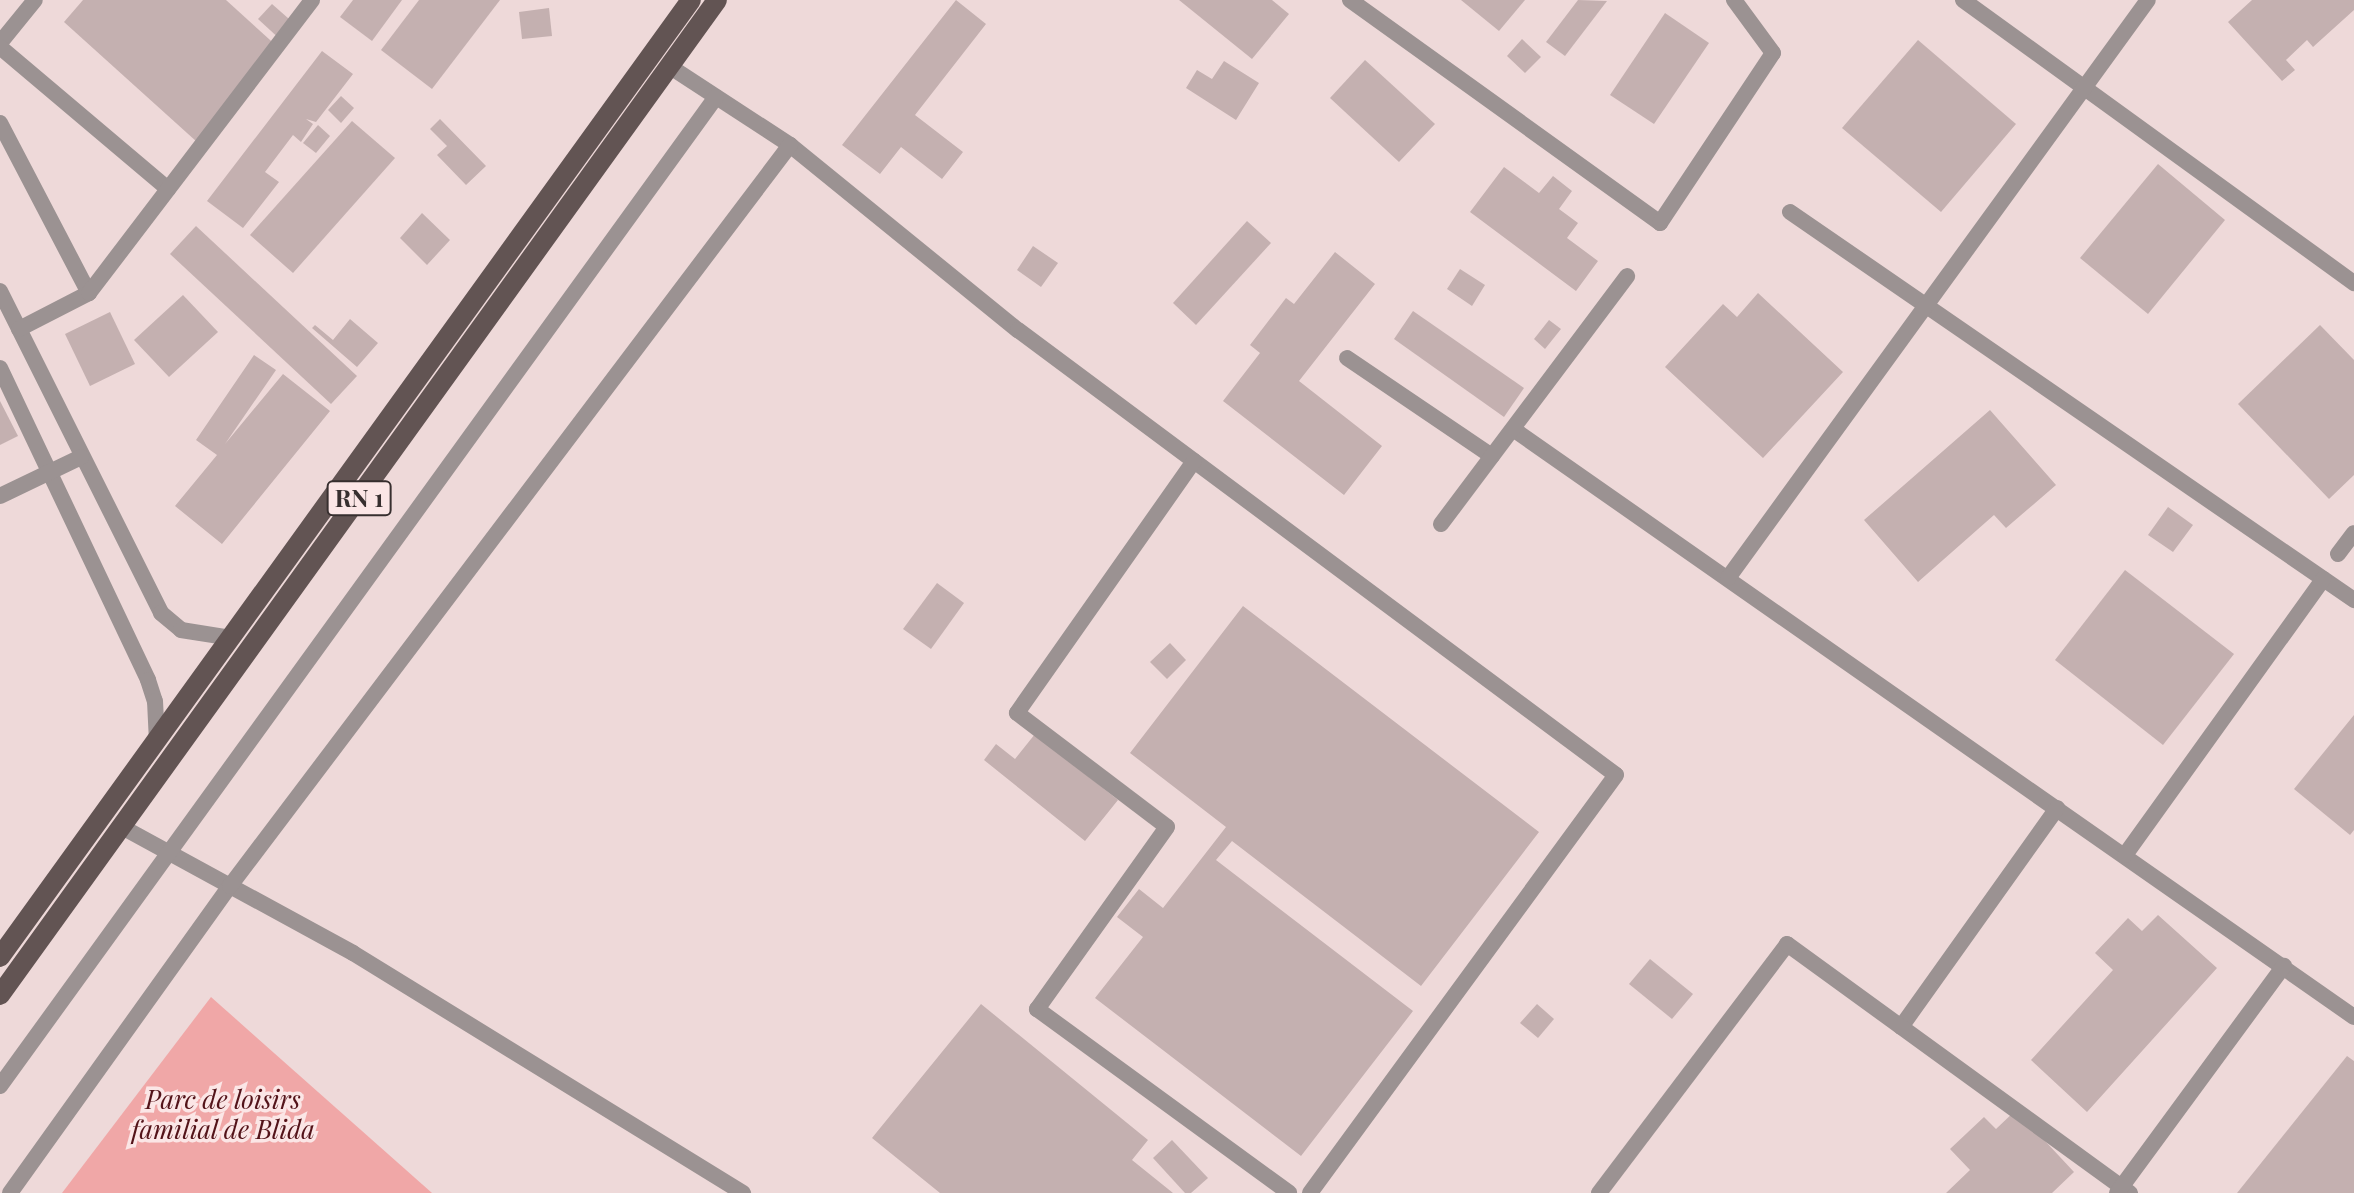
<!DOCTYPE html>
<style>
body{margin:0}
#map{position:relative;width:2354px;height:1193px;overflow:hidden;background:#eed9d9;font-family:"Playfair Display",serif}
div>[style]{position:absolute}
.green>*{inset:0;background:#f0a7a7}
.building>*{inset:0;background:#c4b0b0}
.lane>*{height:16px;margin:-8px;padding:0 8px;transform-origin:8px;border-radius:8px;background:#9b9292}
.primary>*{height:20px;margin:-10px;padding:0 10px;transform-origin:10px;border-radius:10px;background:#625453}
span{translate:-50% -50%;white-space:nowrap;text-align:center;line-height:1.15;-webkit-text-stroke:7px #fbe6e6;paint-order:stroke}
.shield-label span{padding:2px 6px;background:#fbe6e6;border:2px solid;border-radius:6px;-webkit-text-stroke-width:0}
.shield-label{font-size:24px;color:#372f2f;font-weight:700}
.park-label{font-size:26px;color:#531319;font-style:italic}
</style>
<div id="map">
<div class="green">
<div style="clip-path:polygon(211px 997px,432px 1193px,62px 1193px)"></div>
</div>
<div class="building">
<div style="clip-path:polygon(83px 0,226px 0,280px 49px,197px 142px,64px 22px)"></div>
<div style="clip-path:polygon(353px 0,402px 0,372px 41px,340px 17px)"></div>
<div style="clip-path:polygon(419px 0,500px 0,432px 89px,381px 50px)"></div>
<div style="clip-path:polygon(956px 0,986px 24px,915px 115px,963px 152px,942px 179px,901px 147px,880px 174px,842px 145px)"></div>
<div style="clip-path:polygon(1179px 0,1272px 0,1289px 14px,1252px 59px)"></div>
<div style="clip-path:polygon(1461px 0,1525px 0,1499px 31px)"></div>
<div style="clip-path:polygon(1578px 0,1607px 1px,1565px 56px,1546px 42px)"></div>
<div style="clip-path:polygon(2252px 0,2354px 0,2354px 10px,2313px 47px,2307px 40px,2286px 60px,2295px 70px,2282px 81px,2228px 22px)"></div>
<div style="clip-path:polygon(272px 4px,297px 26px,283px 42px,258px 19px)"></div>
<div style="clip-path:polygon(549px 8px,552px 36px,522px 39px,519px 12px)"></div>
<div style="clip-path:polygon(1665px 13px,1709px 43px,1654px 124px,1610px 95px)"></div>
<div style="clip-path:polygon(1522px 39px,1541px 57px,1525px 73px,1507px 56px)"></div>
<div style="clip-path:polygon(1918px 40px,2016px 124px,1941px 212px,1842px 128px)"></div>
<div style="clip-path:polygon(322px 51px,353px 74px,316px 122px,306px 119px,313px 124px,301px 142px,293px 135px,265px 172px,279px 182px,243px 228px,207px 201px)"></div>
<div style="clip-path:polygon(1365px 60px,1435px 124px,1399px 162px,1330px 98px)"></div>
<div style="clip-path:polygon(1224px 61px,1259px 83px,1236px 120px,1186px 88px,1197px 70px,1212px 79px)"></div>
<div style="clip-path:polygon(341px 96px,354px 108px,341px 123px,328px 110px)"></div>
<div style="clip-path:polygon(440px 119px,486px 166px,466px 185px,437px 155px,447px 146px,430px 129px)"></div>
<div style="clip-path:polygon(352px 121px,395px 158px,293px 273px,250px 235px)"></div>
<div style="clip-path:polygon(318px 125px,330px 136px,316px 153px,303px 143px)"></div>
<div style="clip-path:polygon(2158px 164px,2225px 220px,2148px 314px,2080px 258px)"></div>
<div style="clip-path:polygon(1504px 167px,1539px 193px,1553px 176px,1572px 191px,1559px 209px,1578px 223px,1567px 238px,1598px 261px,1576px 291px,1470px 212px)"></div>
<div style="clip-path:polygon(422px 213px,450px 240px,427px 265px,400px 238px)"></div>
<div style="clip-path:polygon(1247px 221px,1271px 243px,1196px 325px,1173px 303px)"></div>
<div style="clip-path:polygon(196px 226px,357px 376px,331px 404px,170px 254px)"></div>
<div style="clip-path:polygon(1033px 246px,1058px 263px,1041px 287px,1017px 270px)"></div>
<div style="clip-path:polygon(1335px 252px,1375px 284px,1299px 381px,1382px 446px,1344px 495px,1223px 401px,1260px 353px,1250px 345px,1286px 298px,1294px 304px)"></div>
<div style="clip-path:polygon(1460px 269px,1485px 285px,1472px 306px,1447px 289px)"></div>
<div style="clip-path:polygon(1758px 293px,1843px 372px,1763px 458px,1665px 367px,1723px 304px,1737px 317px)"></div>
<div style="clip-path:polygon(183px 295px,218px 332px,169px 377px,134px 340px)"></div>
<div style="clip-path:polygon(1413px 311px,1524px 388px,1504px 417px,1394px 339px)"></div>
<div style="clip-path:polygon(110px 312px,135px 364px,90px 386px,65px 334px)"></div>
<div style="clip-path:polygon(350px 319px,378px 343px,357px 367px,312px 328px,315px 325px,333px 340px)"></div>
<div style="clip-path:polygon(1549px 320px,1561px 329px,1545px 349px,1534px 339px)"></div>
<div style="clip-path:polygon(2320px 325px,2354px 360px,2354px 475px,2329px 499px,2238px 404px)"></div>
<div style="clip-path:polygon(254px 355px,276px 370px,225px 444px,283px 374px,330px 411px,222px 544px,175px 506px,217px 455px,196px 440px)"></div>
<div style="clip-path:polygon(0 401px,18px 436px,0 445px)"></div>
<div style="clip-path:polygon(1990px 410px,2056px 485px,2006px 528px,1994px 515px,1918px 582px,1864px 520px)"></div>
<div style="clip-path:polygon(2168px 507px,2193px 525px,2173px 552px,2148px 535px)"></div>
<div style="clip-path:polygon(2125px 570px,2234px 654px,2163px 745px,2055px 660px)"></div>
<div style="clip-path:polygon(937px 583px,964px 603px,931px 649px,903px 629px)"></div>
<div style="clip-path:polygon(1243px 606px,1539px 832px,1421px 986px,1232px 841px,1216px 860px,1413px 1011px,1301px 1156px,1095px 998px,1143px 937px,1117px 917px,1139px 889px,1163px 908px,1226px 827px,1130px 753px)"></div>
<div style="clip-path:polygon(1170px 643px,1186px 660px,1167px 679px,1150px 662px)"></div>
<div style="clip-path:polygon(2354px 715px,2354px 830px,2350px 835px,2294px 789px)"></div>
<div style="clip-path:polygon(1035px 734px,1118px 800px,1085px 841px,984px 760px,996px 744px,1015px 759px)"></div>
<div style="clip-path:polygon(2158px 915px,2217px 968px,2087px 1112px,2031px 1060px,2113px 970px,2095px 953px,2128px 918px,2142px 931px)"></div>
<div style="clip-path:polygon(1650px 959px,1693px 994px,1672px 1019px,1629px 984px)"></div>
<div style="clip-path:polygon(981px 1004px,1148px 1140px,1132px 1160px,1173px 1193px,940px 1193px,872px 1138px)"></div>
<div style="clip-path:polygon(1537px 1004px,1554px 1019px,1538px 1038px,1520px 1023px)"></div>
<div style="clip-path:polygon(2347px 1056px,2354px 1061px,2354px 1193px,2237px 1193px)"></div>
<div style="clip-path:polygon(2016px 1110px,2074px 1172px,2052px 1193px,1946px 1193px,1970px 1170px,1950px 1149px,1984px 1117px,1996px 1129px)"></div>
<div style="clip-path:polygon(1172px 1140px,1208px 1178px,1191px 1193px,1185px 1193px,1153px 1158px)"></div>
</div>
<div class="lane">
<div style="left:1350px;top:0;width:382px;rotate:35.7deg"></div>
<div style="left:1660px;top:223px;width:204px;rotate:-56.4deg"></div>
<div style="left:1773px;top:53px;width:66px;rotate:-126.3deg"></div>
<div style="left:1963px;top:0;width:483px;rotate:35.9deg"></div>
<div style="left:0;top:43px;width:55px;rotate:-50.9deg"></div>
<div style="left:0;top:47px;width:220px;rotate:40.2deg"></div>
<div style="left:669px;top:66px;width:145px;rotate:33.1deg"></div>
<div style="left:790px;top:145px;width:294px;rotate:39.1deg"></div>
<div style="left:1018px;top:330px;width:745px;rotate:36.65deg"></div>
<div style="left:1616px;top:775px;width:518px;rotate:126.21deg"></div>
<div style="left:0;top:123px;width:192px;rotate:62.4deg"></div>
<div style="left:1790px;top:212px;width:685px;rotate:34.53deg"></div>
<div style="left:0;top:291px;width:360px;rotate:63.4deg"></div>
<div style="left:161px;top:613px;width:26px;rotate:40deg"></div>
<div style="left:181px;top:630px;width:52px;rotate:8.9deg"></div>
<div style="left:19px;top:329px;width:79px;rotate:-27.2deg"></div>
<div style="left:89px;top:293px;width:368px;rotate:-52.7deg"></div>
<div style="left:1347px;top:358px;width:175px;rotate:34.1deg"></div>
<div style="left:0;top:368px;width:345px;rotate:64.6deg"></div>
<div style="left:148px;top:680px;width:22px;rotate:72deg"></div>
<div style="left:155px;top:701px;width:41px;rotate:87.2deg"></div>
<div style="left:1513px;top:429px;width:1026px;rotate:34.96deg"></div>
<div style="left:1194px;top:461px;width:308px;rotate:125.1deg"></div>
<div style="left:1017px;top:713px;width:188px;rotate:37.2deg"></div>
<div style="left:1167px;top:827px;width:224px;rotate:125.5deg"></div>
<div style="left:1037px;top:1009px;width:312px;rotate:36.1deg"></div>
<div style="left:0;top:496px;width:90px;rotate:-25.7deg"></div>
<div style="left:1441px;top:524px;width:310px;rotate:-53.1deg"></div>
<div style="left:2338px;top:554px;width:26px;rotate:-53deg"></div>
<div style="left:1728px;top:578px;width:714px;rotate:-54deg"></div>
<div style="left:122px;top:827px;width:263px;rotate:28.6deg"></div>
<div style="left:353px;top:953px;width:458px;rotate:31.6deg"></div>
<div style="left:2125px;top:855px;width:340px;rotate:-54.3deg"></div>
<div style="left:1901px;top:1027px;width:269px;rotate:-54.5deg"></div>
<div style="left:0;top:1086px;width:1221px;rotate:-54.1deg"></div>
<div style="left:10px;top:1193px;width:378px;rotate:-54.4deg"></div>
<div style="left:230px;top:886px;width:929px;rotate:-52.92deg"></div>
<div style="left:1599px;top:1193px;width:312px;rotate:-52.9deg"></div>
<div style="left:1787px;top:944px;width:424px;rotate:36deg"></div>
<div style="left:2117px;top:1193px;width:282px;rotate:-53.7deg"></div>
</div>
<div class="primary">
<div style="left:0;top:957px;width:1180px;rotate:-54.17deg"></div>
<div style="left:0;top:995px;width:1226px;rotate:-54.22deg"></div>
</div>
<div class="shield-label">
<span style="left:359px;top:498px">RN 1</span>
</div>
<div class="park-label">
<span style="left:223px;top:1114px">Parc de loisirs<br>familial de Blida</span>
</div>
</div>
